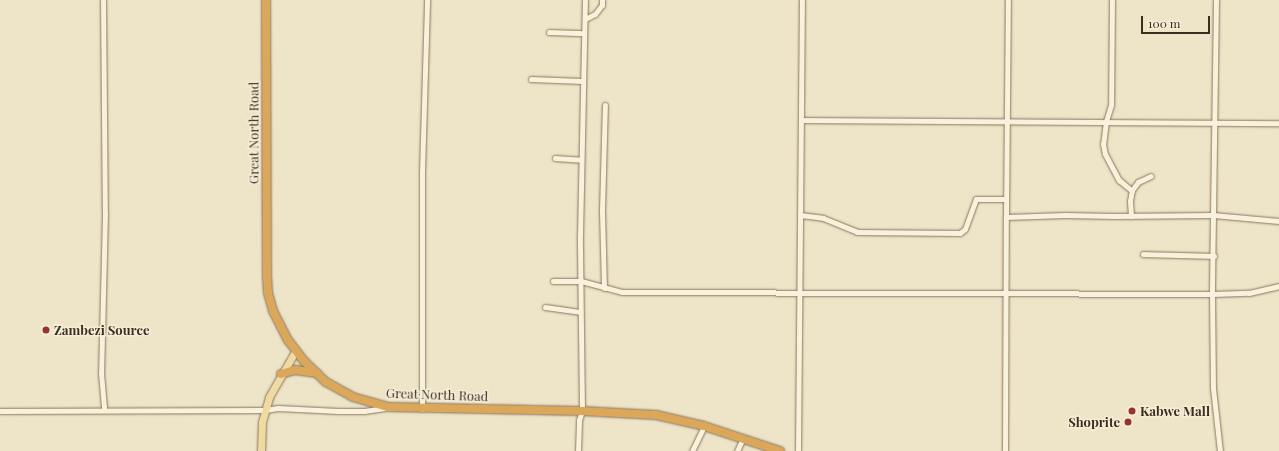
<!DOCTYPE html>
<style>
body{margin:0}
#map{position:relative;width:1279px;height:451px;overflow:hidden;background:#eee4c7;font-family:"Playfair Display",serif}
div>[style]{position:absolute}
.roads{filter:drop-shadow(0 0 1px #89765d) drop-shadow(0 0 1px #89765d)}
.minor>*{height:5px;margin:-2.5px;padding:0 2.5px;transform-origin:2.5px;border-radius:2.5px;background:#f8f1db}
.major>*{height:7px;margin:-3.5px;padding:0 3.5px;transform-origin:3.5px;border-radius:3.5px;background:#efdaa1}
.highway>*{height:8px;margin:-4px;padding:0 4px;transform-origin:4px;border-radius:4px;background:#daa75b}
.dots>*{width:11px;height:11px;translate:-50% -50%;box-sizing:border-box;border:2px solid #f5eed7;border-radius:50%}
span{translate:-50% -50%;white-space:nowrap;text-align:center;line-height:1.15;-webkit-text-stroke:3px #f5eed7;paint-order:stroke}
.street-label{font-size:13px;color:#3a2e20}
.poi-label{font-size:13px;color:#3a2e20;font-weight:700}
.left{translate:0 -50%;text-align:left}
.right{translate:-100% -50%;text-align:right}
.scale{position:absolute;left:1141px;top:16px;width:69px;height:18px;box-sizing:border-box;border:2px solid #3a2e20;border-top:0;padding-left:5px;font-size:12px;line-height:14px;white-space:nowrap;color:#3a2e20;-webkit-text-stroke:3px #f5eed7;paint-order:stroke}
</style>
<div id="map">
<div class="roads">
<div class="minor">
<div style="left:103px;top:0;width:213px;rotate:89.5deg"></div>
<div style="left:105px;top:213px;width:160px;rotate:91.4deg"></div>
<div style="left:101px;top:373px;width:37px;rotate:85deg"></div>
<div style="left:1112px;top:0;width:105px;rotate:90.5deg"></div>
<div style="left:1111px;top:105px;width:17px;rotate:107deg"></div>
<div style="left:1106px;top:121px;width:23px;rotate:97deg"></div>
<div style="left:1103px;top:144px;width:10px;rotate:79deg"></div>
<div style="left:1105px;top:154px;width:30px;rotate:62deg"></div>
<div style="left:1119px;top:180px;width:17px;rotate:40deg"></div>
<div style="left:1216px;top:0;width:294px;rotate:90.8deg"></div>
<div style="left:1212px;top:294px;width:37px;rotate:-2deg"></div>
<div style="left:1249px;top:293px;width:31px;rotate:-13deg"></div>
<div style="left:585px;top:19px;width:11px;rotate:-27deg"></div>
<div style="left:595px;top:14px;width:11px;rotate:-52deg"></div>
<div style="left:602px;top:5px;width:5px;rotate:-90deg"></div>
<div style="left:549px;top:32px;width:35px;rotate:2deg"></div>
<div style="left:531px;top:79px;width:51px;rotate:2.2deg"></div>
<div style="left:801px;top:120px;width:478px;rotate:0.4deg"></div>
<div style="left:555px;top:158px;width:26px;rotate:4deg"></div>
<div style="left:800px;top:215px;width:23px;rotate:7deg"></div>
<div style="left:823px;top:218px;width:37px;rotate:22deg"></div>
<div style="left:857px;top:232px;width:103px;rotate:0.6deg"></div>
<div style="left:960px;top:233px;width:6px;rotate:-39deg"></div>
<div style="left:965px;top:229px;width:32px;rotate:-70deg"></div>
<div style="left:976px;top:199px;width:30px"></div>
<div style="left:1131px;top:216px;width:15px;rotate:-94deg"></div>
<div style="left:1130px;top:201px;width:11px;rotate:-80deg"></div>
<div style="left:1132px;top:190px;width:10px;rotate:-53deg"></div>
<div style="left:1138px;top:182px;width:14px;rotate:-25deg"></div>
<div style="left:1006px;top:217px;width:217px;rotate:-89.5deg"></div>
<div style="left:1143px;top:254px;width:71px;rotate:1.6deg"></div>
<div style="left:553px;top:281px;width:28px"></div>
<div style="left:581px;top:281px;width:42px;rotate:15deg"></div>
<div style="left:622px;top:292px;width:590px;rotate:0.19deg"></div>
<div style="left:1212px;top:294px;width:94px;rotate:89.4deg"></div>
<div style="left:1213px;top:388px;width:63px;rotate:83.7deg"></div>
<div style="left:604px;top:288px;width:78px;rotate:-91.5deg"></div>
<div style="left:602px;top:210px;width:105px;rotate:-88.4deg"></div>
<div style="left:545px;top:307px;width:35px;rotate:8deg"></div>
<div style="left:422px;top:409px;width:237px;rotate:-90deg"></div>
<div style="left:422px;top:172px;width:172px;rotate:-88.3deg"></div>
<div style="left:0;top:411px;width:265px;rotate:-0.2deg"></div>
<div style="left:265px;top:410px;width:13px;rotate:-9deg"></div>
<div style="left:278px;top:408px;width:60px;rotate:2.9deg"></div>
<div style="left:338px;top:411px;width:26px"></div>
<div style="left:364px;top:411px;width:21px;rotate:-8deg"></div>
<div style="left:578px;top:451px;width:31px;rotate:-88deg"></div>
<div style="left:579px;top:420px;width:9px;rotate:-72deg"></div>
<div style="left:582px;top:411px;width:176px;rotate:-90.7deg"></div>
<div style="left:580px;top:235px;width:235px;rotate:-88.8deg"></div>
<div style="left:692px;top:451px;width:28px;rotate:-64deg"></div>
<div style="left:737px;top:451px;width:14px;rotate:-65deg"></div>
<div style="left:798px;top:451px;width:451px;rotate:-89.5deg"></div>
<div style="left:1005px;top:451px;width:234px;rotate:-89.8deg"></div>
<div style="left:1006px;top:217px;width:59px;rotate:-1.9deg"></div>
<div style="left:1065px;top:215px;width:50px;rotate:1.1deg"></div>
<div style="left:1115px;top:216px;width:98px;rotate:-0.6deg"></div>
<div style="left:1213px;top:215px;width:66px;rotate:5.2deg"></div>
</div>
<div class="major">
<div style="left:261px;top:451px;width:29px;rotate:-88deg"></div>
<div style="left:262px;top:422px;width:26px;rotate:-74deg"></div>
<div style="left:269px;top:397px;width:54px;rotate:-60.1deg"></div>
</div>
<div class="highway">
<div style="left:266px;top:0;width:277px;rotate:89.8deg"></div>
<div style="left:267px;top:277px;width:16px;rotate:86deg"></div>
<div style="left:268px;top:293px;width:19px;rotate:74deg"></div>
<div style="left:273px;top:311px;width:33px;rotate:63deg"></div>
<div style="left:288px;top:340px;width:26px;rotate:53deg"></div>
<div style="left:304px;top:361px;width:30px;rotate:44deg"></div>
<div style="left:326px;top:382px;width:31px;rotate:29deg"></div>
<div style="left:353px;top:397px;width:36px;rotate:16deg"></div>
<div style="left:388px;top:407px;width:194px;rotate:1.2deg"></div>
<div style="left:582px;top:411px;width:74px;rotate:3.1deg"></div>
<div style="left:656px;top:415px;width:49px;rotate:12.9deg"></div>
<div style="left:704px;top:426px;width:80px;rotate:18.2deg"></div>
<div style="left:281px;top:374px;width:15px;rotate:-16deg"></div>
<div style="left:295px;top:370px;width:22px;rotate:8deg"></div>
</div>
</div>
<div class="dots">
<div style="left:46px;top:330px;background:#97322e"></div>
<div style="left:1132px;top:411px;background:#97322e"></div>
<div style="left:1128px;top:422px;background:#97322e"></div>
</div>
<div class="street-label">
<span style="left:254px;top:133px;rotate:-90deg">Great North Road</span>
<span style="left:437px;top:395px;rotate:2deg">Great North Road</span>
</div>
<div class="poi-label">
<span class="left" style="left:54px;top:330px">Zambezi Source</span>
<span class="left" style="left:1140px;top:411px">Kabwe Mall</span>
<span class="right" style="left:1120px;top:422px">Shoprite</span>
</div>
<div class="scale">100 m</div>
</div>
